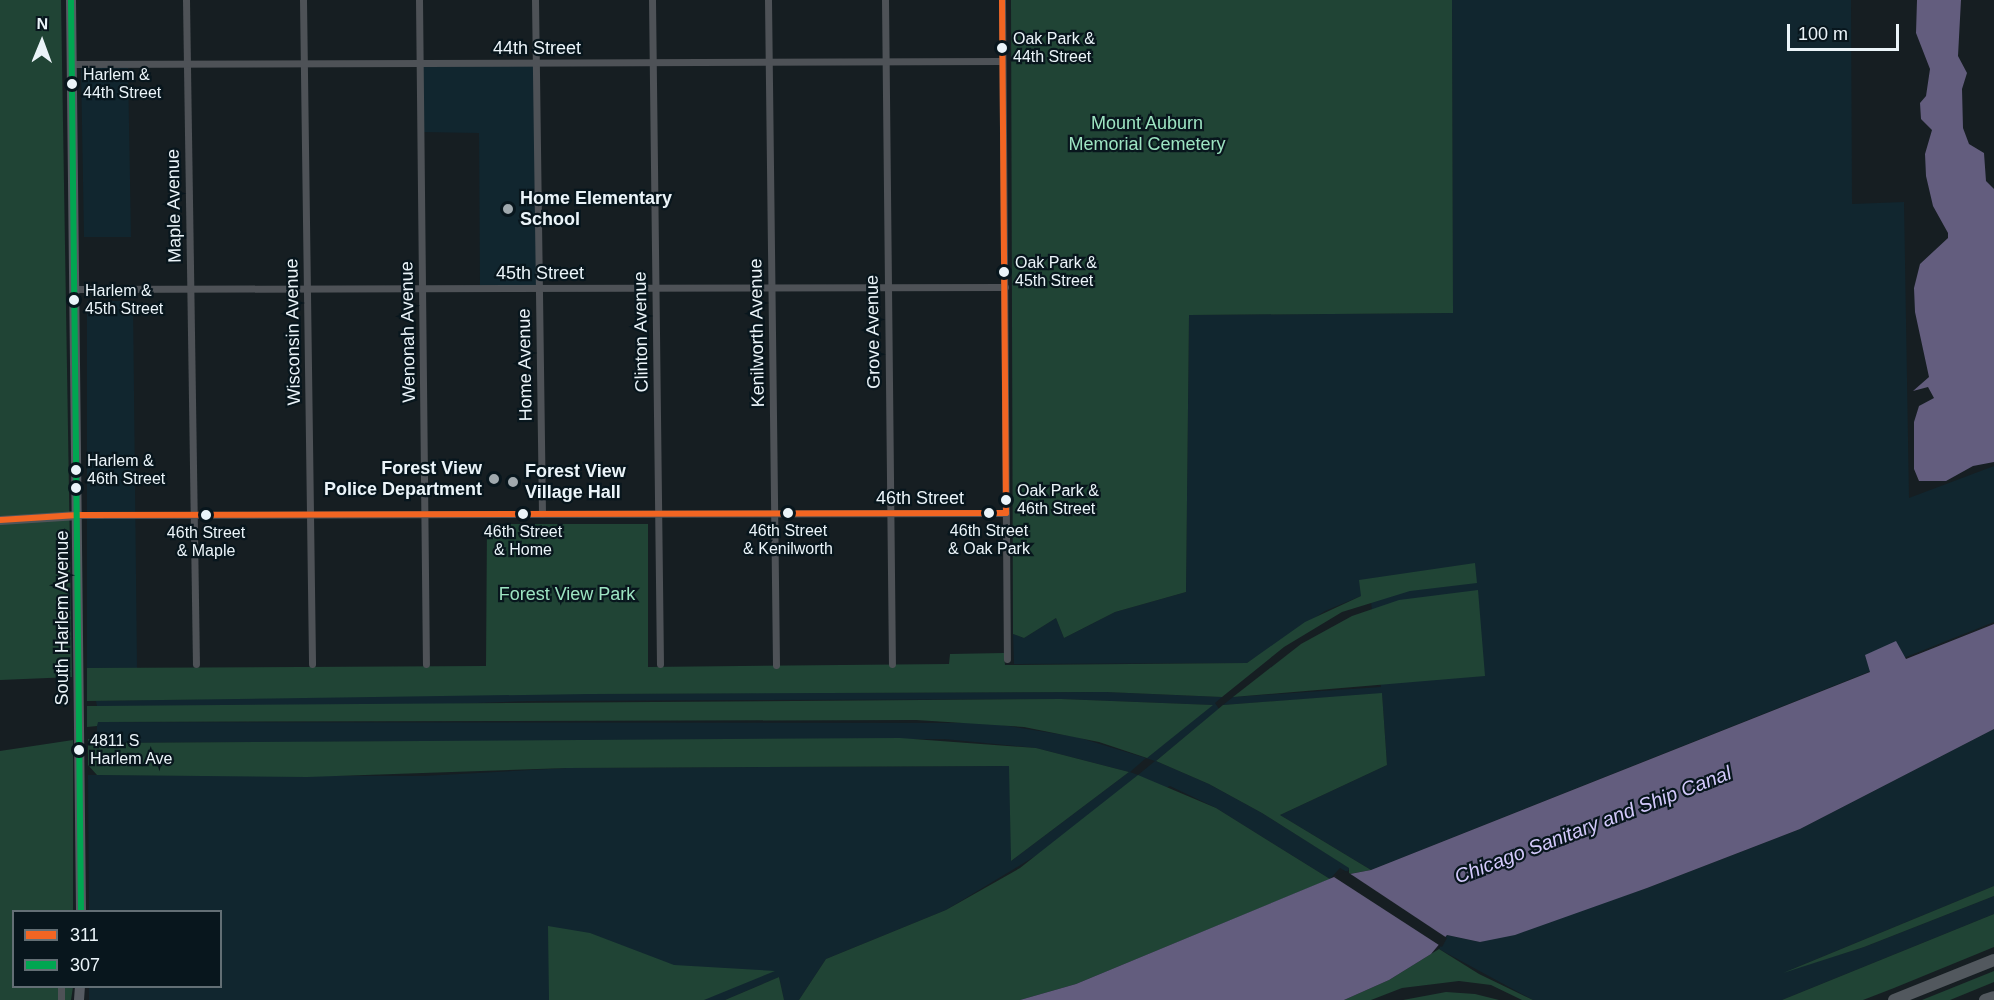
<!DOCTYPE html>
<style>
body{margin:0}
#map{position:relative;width:1994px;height:1000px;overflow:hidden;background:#161e22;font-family:Arial,sans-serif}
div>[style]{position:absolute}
.built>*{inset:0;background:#11262f}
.green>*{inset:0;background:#204435}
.water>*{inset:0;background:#635d7e}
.pier>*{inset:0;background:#161e22}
.street>*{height:7px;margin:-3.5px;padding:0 3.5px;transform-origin:3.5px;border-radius:3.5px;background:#4e5257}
.secondary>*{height:9px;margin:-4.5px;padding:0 4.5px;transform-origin:4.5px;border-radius:4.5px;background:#4f5459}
.primary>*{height:10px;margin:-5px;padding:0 5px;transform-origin:5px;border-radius:5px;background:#565b62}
.highway>*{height:12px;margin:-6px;padding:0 6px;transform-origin:6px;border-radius:6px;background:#52585e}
.bus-1>*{height:6px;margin:-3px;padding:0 3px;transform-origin:3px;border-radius:3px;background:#f26522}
.bus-2>*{height:6px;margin:-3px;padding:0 3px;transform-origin:3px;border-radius:3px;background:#00a651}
.dots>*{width:16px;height:16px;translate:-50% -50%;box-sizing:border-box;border:3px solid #08161d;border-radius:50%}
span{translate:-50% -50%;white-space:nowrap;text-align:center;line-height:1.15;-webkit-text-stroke:4.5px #08161d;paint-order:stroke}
.bus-label{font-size:16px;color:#ebf4f9}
.left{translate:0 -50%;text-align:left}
.street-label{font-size:18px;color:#ebf4f9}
.park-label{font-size:18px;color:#9de4c2}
.poi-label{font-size:18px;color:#ebf4f9;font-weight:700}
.right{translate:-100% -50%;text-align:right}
.water-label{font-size:20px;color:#d3c9fb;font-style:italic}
.legend{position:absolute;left:12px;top:910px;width:210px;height:78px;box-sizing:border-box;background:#08161d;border:2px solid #636f75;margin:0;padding:8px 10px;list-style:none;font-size:18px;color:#ebf4f9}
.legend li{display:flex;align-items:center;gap:12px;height:30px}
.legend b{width:30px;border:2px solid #636f75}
.north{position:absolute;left:12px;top:12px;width:60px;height:60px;-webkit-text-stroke:4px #08161d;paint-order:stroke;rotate:1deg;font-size:16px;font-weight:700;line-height:24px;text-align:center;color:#ebf4f9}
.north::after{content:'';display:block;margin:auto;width:21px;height:27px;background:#ebf4f9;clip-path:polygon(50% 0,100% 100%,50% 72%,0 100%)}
.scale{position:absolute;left:1787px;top:24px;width:112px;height:27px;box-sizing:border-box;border:3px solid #ebf4f9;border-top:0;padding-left:8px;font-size:18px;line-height:21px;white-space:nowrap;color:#ebf4f9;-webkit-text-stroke:4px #08161d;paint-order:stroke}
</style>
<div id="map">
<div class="built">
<div style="clip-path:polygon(1452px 0,1851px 0,1852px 204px,1904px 202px,1909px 498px,1994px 466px,1994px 622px,1371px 870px,1280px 815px,1387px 765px,1382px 694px,1223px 705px,1233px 697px,1381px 687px,1371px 602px,1361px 596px,1325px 611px,1247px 663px,1014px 664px,1013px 634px,1024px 638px,1056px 618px,1064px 638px,1115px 612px,1186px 592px,1189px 315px,1453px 313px)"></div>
<div style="clip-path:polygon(536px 64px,537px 285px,480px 285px,479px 133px,421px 132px,420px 65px)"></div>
<div style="clip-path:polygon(81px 67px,128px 68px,131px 237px,84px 237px)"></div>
<div style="clip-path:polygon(87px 301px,133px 301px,137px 668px,87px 668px)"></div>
<div style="clip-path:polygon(evenodd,1106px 692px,1222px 697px,1215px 703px,1219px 709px,1156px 761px,1209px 784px,1262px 813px,1350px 868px,1347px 872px,1340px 868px,1330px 879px,1216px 808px,1170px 786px,1047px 849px,946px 910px,826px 959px,799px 1000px,784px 1000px,779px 977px,725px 1000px,89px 1000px,89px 987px,220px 986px,220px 912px,89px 911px,88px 775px,423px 776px,567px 768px,1010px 766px,1011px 861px,1129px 772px,1036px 748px,944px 739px,97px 743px,97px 722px,989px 723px,1077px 737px,1146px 758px,1212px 705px,1061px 699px,529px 701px,399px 706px,97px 706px,96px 701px,484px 694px,1106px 692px,1146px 758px,1155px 761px,1138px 775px,1130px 772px,1146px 758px)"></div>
<div style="clip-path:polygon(1994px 729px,1994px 886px,1790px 970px,1864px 947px,1994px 896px,1994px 914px,1782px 1000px,1533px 1000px,1439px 949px,1447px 935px,1480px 942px,1647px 888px,1800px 829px)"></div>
</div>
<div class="green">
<div style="clip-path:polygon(0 0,61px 0,72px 677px,0 680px)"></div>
<div style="clip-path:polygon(1011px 0,1452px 0,1453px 313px,1189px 315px,1186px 592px,1115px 612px,1064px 638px,1056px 618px,1024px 638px,1013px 634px)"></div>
<div style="clip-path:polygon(487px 524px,648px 524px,648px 667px,949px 664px,950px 654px,1004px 653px,1005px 665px,1247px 663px,1305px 622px,1361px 596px,1359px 580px,1475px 563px,1477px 583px,1410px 591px,1342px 612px,1284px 647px,1222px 697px,1106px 692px,589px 694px,87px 701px,87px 668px,486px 666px)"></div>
<div style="clip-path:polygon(1478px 590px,1485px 676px,1233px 697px,1301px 644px,1352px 616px,1399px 600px)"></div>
<div style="clip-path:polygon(1382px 693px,1387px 765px,1280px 815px,1371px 870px,1349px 874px,1349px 868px,1262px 813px,1209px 784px,1156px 761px,1223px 705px)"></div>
<div style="clip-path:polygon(1061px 699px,1213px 705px,1147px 758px,1099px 742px,1024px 727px,916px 720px,98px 722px,97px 726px,87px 727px,87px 706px,97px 706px)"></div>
<div style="clip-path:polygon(900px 738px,1036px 748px,1129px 772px,1011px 861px,1009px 766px,567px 768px,307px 777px,97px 775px,88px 765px,88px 739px,97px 739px,98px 743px)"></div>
<div style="clip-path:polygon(73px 740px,73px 911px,14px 912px,14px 986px,73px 987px,71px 1000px,0 1000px,0 751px)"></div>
<div style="clip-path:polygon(1138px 775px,1216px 808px,1330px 879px,1076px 984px,1020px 1000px,799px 1000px,826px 959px,946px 910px,1020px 868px)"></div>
<div style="clip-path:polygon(1994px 886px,1994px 896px,1864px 947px,1783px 973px)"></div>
<div style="clip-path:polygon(1994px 914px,1994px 947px,1894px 988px,1863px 1000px,1782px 1000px)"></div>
<div style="clip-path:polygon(548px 926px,590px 933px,674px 965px,775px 971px,704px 1000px,549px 1000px)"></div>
<div style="clip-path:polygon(1439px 949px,1479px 974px,1533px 1000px,1522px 1000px,1491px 985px,1459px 981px,1402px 988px,1371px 1000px,1344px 1000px,1389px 980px)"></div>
<div style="clip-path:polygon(1994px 971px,1994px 982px,1950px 1000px,1922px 1000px)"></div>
<div style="clip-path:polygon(779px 977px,784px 1000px,725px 1000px)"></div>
<div style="clip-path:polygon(1446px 992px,1475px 994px,1499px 1000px,1403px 1000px)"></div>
</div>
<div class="water">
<div style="clip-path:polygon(1917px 0,1961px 0,1958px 56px,1967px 73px,1962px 89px,1963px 128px,1969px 144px,1984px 153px,1986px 181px,1994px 189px,1994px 462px,1973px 466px,1946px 481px,1919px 481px,1914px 469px,1914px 422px,1919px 406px,1934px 398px,1928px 387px,1913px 391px,1929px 377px,1915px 312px,1914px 288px,1920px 264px,1948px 238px,1948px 233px,1933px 206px,1926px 176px,1925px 154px,1932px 130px,1921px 119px,1920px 103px,1926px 96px,1930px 69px,1916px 33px)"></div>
<div style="clip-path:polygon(1994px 624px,1994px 729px,1800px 829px,1647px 888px,1515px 935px,1480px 942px,1447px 935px,1431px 954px,1389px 980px,1344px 1000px,1020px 1000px,1076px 984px,1334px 877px,1371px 870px,1870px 672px,1865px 655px,1896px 641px,1906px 659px)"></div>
</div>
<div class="pier">
<div style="clip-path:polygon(1346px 871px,1447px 938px,1442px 947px,1334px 877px)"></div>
</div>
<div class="street">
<div style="left:186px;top:0;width:664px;rotate:89.14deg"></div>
<div style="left:303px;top:0;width:664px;rotate:89.22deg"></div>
<div style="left:419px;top:0;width:664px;rotate:89.4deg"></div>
<div style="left:535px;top:0;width:514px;rotate:89.22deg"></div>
<div style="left:652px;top:0;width:664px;rotate:89.31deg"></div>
<div style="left:768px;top:0;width:665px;rotate:89.31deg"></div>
<div style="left:885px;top:0;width:664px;rotate:89.4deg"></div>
<div style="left:1002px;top:0;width:659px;rotate:89.57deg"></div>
<div style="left:72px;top:64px;width:930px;rotate:-0.18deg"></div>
<div style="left:75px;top:289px;width:930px;rotate:-0.12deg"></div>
<div style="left:78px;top:515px;width:928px;rotate:-0.12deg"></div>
<div style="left:61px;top:1000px;width:14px;rotate:-90deg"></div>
</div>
<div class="secondary">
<div style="left:0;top:520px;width:78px;rotate:-3.7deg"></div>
</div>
<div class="primary">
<div style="left:71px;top:0;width:912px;rotate:89.37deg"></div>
<div style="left:79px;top:1000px;width:14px;rotate:-86deg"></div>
</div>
<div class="highway">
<div style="left:1894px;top:1000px;width:108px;rotate:-21.8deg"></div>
<div style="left:1985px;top:1000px;width:9px;rotate:-18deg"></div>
</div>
<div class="bus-1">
<div style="left:1002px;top:0;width:513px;rotate:89.55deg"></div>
<div style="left:0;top:520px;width:78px;rotate:-3.7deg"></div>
<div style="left:78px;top:515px;width:928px;rotate:-0.12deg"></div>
</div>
<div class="bus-2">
<div style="left:71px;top:0;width:912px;rotate:89.37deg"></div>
</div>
<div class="dots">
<div style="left:1002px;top:48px;background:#ebf4f9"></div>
<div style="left:72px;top:84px;background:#ebf4f9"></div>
<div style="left:508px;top:209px;background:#a0a9ae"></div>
<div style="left:1004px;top:272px;background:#ebf4f9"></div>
<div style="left:74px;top:300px;background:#ebf4f9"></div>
<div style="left:76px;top:470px;background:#ebf4f9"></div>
<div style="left:494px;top:479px;background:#a0a9ae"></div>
<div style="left:513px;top:482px;background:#a0a9ae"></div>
<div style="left:76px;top:488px;background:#ebf4f9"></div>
<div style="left:1006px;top:500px;background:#ebf4f9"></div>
<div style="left:788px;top:513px;background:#ebf4f9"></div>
<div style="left:989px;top:513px;background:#ebf4f9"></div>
<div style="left:523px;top:514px;background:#ebf4f9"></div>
<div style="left:206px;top:515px;background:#ebf4f9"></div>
<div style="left:79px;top:750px;background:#ebf4f9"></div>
</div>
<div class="bus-label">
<span class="left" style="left:1013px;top:48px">Oak Park &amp;<br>44th Street</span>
<span class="left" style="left:83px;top:84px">Harlem &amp;<br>44th Street</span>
<span class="left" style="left:1015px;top:272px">Oak Park &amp;<br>45th Street</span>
<span class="left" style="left:85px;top:300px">Harlem &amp;<br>45th Street</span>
<span class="left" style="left:87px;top:470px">Harlem &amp;<br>46th Street</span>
<span class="left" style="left:1017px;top:500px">Oak Park &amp;<br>46th Street</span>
<span style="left:788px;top:540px">46th Street<br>&amp; Kenilworth</span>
<span style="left:989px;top:540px">46th Street<br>&amp; Oak Park</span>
<span style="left:523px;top:541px">46th Street<br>&amp; Home</span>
<span style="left:206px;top:542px">46th Street<br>&amp; Maple</span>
<span class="left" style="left:90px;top:750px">4811 S<br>Harlem Ave</span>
</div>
<div class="street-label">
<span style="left:537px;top:48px">44th Street</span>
<span style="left:174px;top:206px;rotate:-91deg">Maple Avenue</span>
<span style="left:540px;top:273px">45th Street</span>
<span style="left:293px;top:332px;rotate:-91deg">Wisconsin Avenue</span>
<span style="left:408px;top:332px;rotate:-91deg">Wenonah Avenue</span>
<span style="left:641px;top:332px;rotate:-91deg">Clinton Avenue</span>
<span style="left:873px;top:332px;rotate:-91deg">Grove Avenue</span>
<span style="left:757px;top:333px;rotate:-91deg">Kenilworth Avenue</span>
<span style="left:525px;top:365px;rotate:-91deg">Home Avenue</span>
<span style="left:920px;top:498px">46th Street</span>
<span style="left:62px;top:618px;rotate:-90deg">South Harlem Avenue</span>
</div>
<div class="park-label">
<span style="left:1147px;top:134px">Mount Auburn<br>Memorial Cemetery</span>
<span style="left:567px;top:594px">Forest View Park</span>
</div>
<div class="poi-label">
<span class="left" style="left:520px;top:209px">Home Elementary<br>School</span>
<span class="right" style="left:482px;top:479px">Forest View<br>Police Department</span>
<span class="left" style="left:525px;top:482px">Forest View<br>Village Hall</span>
</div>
<div class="water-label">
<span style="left:1593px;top:825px;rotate:-21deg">Chicago Sanitary and Ship Canal</span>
</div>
<ul class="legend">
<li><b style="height:8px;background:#f26522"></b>311</li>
<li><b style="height:8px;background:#00a651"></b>307</li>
</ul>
<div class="north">N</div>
<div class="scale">100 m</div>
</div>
